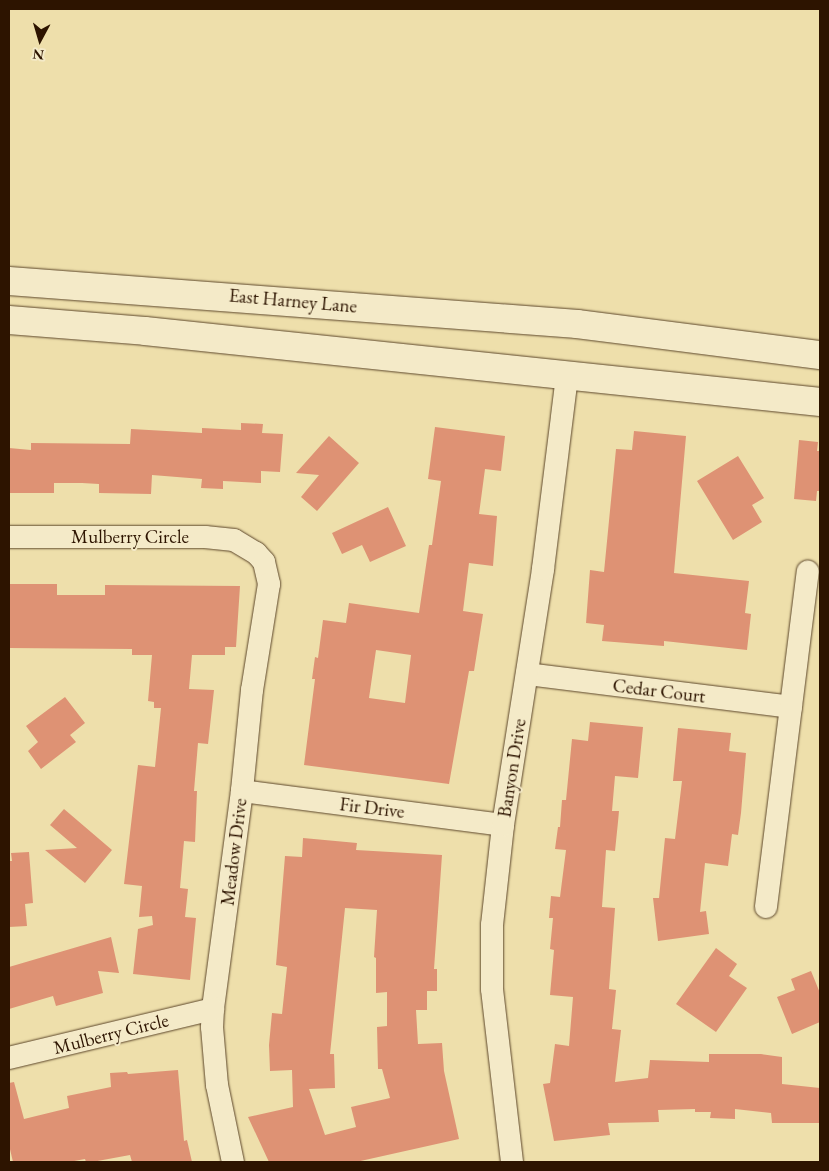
<!DOCTYPE html>
<style>
body{margin:0}
#map{position:relative;width:829px;height:1171px;overflow:hidden;background:#eedfab;font-family:"EB Garamond",serif}
div>[style]{position:absolute}
.building>*{inset:0;background:#de9274}
.roads{filter:drop-shadow(0 0 1px #5d472b) drop-shadow(0 0 1px #5d472b)}
.street>*{height:22px;margin:-11px;padding:0 11px;transform-origin:11px;border-radius:11px;background:#f4eac8}
.secondary>*{height:28px;margin:-14px;padding:0 14px;transform-origin:14px;border-radius:14px;background:#f4eac8}
span{translate:-50% -50%;white-space:nowrap;text-align:center;line-height:1.15;-webkit-text-stroke:4px #f4eac8;paint-order:stroke}
.street-label{font-size:19px;color:#2d1400}
.frame{position:absolute;inset:0;border:10px solid #2d1400;pointer-events:none}
.north{position:absolute;left:15px;top:15px;width:50px;height:50px;-webkit-text-stroke:4px #f4eac8;paint-order:stroke;rotate:186deg;font-size:14px;font-weight:700;line-height:20px;text-align:center;color:#2d1400}
.north::after{content:'';display:block;margin:auto;width:18px;height:22px;background:#2d1400;clip-path:polygon(50% 0,100% 100%,50% 72%,0 100%)}
</style>
<div id="map">
<div class="building">
<div style="clip-path:polygon(241px 423px,263px 424px,262px 433px,283px 434px,280px 472px,261px 471px,261px 483px,223px 481px,223px 489px,201px 488px,202px 479px,152px 475px,151px 494px,99px 493px,99px 484px,82px 483px,54px 483px,54px 493px,9px 493px,9px 448px,31px 450px,31px 443px,130px 444px,131px 429px,202px 433px,202px 428px,241px 430px)"></div>
<div style="clip-path:polygon(evenodd,435px 427px,505px 436px,501px 471px,485px 469px,479px 514px,497px 516px,493px 566px,469px 563px,463px 611px,483px 614px,474px 671px,469px 671px,449px 784px,304px 765px,315px 679px,312px 679px,315px 657px,318px 658px,323px 620px,346px 623px,349px 603px,419px 613px,429px 545px,432px 545px,441px 481px,428px 479px,435px 427px,376px 650px,411px 655px,405px 703px,369px 698px,376px 650px)"></div>
<div style="clip-path:polygon(634px 431px,686px 436px,674px 573px,749px 581px,745px 613px,751px 614px,747px 650px,664px 641px,664px 646px,602px 641px,604px 625px,586px 623px,590px 570px,604px 572px,616px 449px,632px 450px)"></div>
<div style="clip-path:polygon(329px 436px,359px 463px,317px 511px,301px 497px,319px 475px,296px 473px)"></div>
<div style="clip-path:polygon(799px 440px,818px 442px,817px 451px,820px 451px,820px 491px,817px 491px,816px 501px,794px 499px)"></div>
<div style="clip-path:polygon(738px 456px,764px 498px,752px 505px,762px 522px,733px 540px,697px 481px)"></div>
<div style="clip-path:polygon(388px 507px,406px 546px,370px 562px,362px 545px,342px 554px,332px 533px)"></div>
<div style="clip-path:polygon(9px 584px,57px 584px,57px 595px,105px 595px,105px 585px,240px 586px,236px 647px,225px 647px,225px 655px,192px 655px,189px 689px,214px 690px,208px 744px,198px 743px,194px 791px,197px 791px,195px 842px,184px 841px,180px 888px,188px 889px,185px 917px,196px 918px,190px 980px,133px 974px,138px 929px,153px 925px,152px 916px,139px 917px,142px 886px,124px 884px,138px 765px,155px 767px,161px 708px,154px 708px,154px 702px,148px 701px,152px 655px,132px 655px,132px 649px,9px 648px)"></div>
<div style="clip-path:polygon(65px 697px,85px 723px,70px 735px,76px 742px,41px 769px,28px 751px,38px 742px,26px 726px)"></div>
<div style="clip-path:polygon(590px 722px,643px 727px,638px 778px,615px 776px,612px 811px,619px 811px,618px 822px,615px 851px,606px 850px,602px 907px,615px 908px,609px 989px,616px 990px,612px 1029px,621px 1030px,615px 1082px,648px 1078px,650px 1060px,709px 1062px,709px 1054px,761px 1054px,782px 1057px,782px 1084px,820px 1088px,820px 1123px,772px 1123px,771px 1113px,735px 1109px,735px 1119px,710px 1118px,711px 1112px,695px 1112px,695px 1109px,658px 1110px,659px 1122px,608px 1123px,610px 1135px,554px 1141px,543px 1084px,550px 1083px,555px 1044px,569px 1046px,573px 997px,550px 995px,554px 950px,550px 949px,553px 918px,549px 918px,551px 896px,560px 897px,566px 850px,555px 849px,558px 827px,560px 827px,562px 800px,566px 800px,572px 739px,588px 741px)"></div>
<div style="clip-path:polygon(678px 728px,731px 733px,729px 751px,746px 753px,741px 813px,738px 835px,732px 834px,728px 866px,705px 863px,700px 912px,706px 911px,709px 934px,658px 941px,653px 898px,659px 898px,665px 838px,675px 839px,682px 781px,673px 781px)"></div>
<div style="clip-path:polygon(64px 809px,112px 850px,85px 883px,45px 850px,77px 848px,50px 825px)"></div>
<div style="clip-path:polygon(evenodd,303px 838px,357px 843px,356px 850px,442px 855px,434px 969px,437px 969px,437px 991px,427px 991px,427px 1010px,416px 1010px,418px 1044px,442px 1043px,444px 1071px,459px 1139px,356px 1162px,269px 1162px,248px 1117px,293px 1107px,292px 1070px,270px 1071px,269px 1045px,272px 1013px,282px 1014px,287px 967px,276px 965px,285px 856px,302px 857px,303px 838px,345px 908px,377px 910px,374px 957px,376px 958px,376px 993px,387px 992px,387px 1026px,377px 1027px,378px 1069px,382px 1069px,390px 1098px,351px 1107px,356px 1127px,325px 1135px,309px 1089px,335px 1088px,334px 1054px,330px 1054px,345px 908px)"></div>
<div style="clip-path:polygon(29px 852px,33px 903px,25px 904px,27px 926px,9px 927px,9px 861px,12px 861px,11px 853px)"></div>
<div style="clip-path:polygon(111px 937px,119px 973px,98px 971px,103px 993px,56px 1006px,53px 996px,9px 1009px,9px 967px)"></div>
<div style="clip-path:polygon(716px 948px,737px 964px,729px 976px,747px 988px,716px 1032px,676px 1004px)"></div>
<div style="clip-path:polygon(811px 971px,820px 993px,820px 1022px,792px 1034px,777px 997px,795px 990px,791px 979px)"></div>
<div style="clip-path:polygon(178px 1070px,184px 1141px,187px 1140px,192px 1162px,132px 1162px,130px 1155px,92px 1162px,86px 1162px,85px 1159px,69px 1162px,13px 1162px,9px 1145px,9px 1083px,14px 1082px,24px 1119px,69px 1108px,67px 1096px,111px 1087px,110px 1073px,127px 1072px,128px 1074px)"></div>
</div>
<div class="roads">
<div class="street">
<div style="left:9px;top:537px;width:196px"></div>
<div style="left:205px;top:537px;width:29px;rotate:6deg"></div>
<div style="left:234px;top:540px;width:26px;rotate:31deg"></div>
<div style="left:256px;top:553px;width:12px;rotate:48deg"></div>
<div style="left:264px;top:562px;width:23px;rotate:77deg"></div>
<div style="left:269px;top:584px;width:107px;rotate:99.1deg"></div>
<div style="left:252px;top:690px;width:101px;rotate:95.7deg"></div>
<div style="left:242px;top:791px;width:220px;rotate:97.6deg"></div>
<div style="left:213px;top:1009px;width:18px;rotate:93deg"></div>
<div style="left:212px;top:1027px;width:58px;rotate:85.1deg"></div>
<div style="left:217px;top:1085px;width:79px;rotate:78.3deg"></div>
<div style="left:527px;top:674px;width:266px;rotate:7.1deg"></div>
<div style="left:242px;top:791px;width:263px;rotate:7.4deg"></div>
<div style="left:766px;top:907px;width:338px;rotate:-82.9deg"></div>
<div style="left:9px;top:1058px;width:210px;rotate:-13.5deg"></div>
<div style="left:512px;top:1162px;width:174px;rotate:-96.6deg"></div>
<div style="left:492px;top:989px;width:64px;rotate:-90deg"></div>
<div style="left:492px;top:925px;width:101px;rotate:-83.7deg"></div>
<div style="left:503px;top:825px;width:259px;rotate:-81.1deg"></div>
<div style="left:543px;top:569px;width:195px;rotate:-82.9deg"></div>
</div>
<div class="secondary">
<div style="left:9px;top:281px;width:570px;rotate:4.33deg"></div>
<div style="left:577px;top:324px;width:245px;rotate:7.3deg"></div>
<div style="left:9px;top:320px;width:136px;rotate:4.6deg"></div>
<div style="left:145px;top:331px;width:679px;rotate:6deg"></div>
</div>
</div>
<div class="street-label">
<span style="left:293px;top:301px;rotate:5deg">East Harney Lane</span>
<span style="left:130px;top:537px">Mulberry Circle</span>
<span style="left:659px;top:691px;rotate:7deg">Cedar Court</span>
<span style="left:512px;top:768px;rotate:-81deg">Banyon Drive</span>
<span style="left:372px;top:808px;rotate:7deg">Fir Drive</span>
<span style="left:234px;top:852px;rotate:-83deg">Meadow Drive</span>
<span style="left:111px;top:1034px;rotate:-14deg">Mulberry Circle</span>
</div>
<div class="frame"></div>
<div class="north">N</div>
</div>
